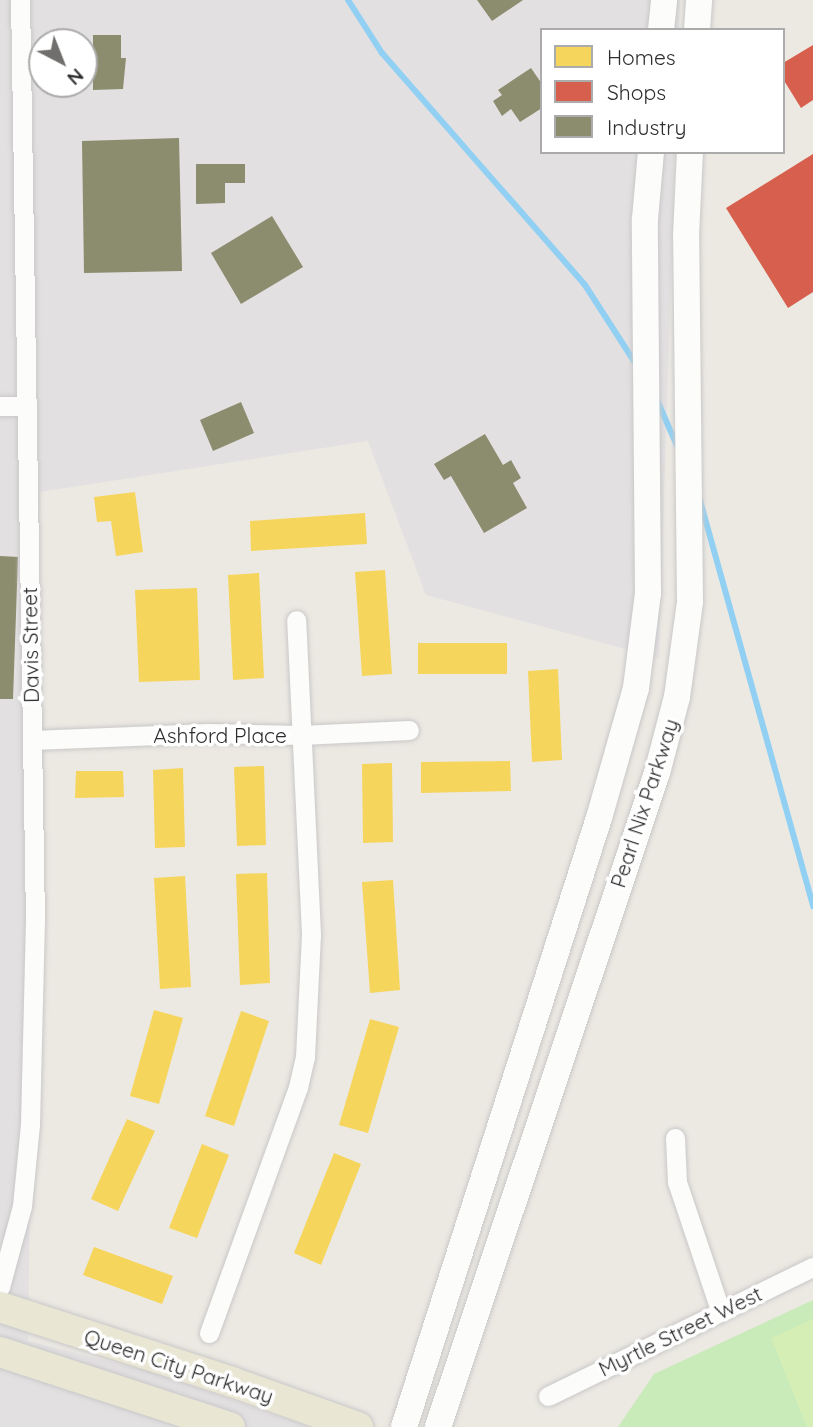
<!DOCTYPE html>
<style>
body{margin:0}
#map{position:relative;width:813px;height:1427px;overflow:hidden;background:#ece9e3;font-family:Quicksand,sans-serif}
div>[style]{position:absolute}
.industrial>*{inset:0;background:#e3e0e2}
.green>*{inset:0;background:#c9eab9}
.pitch>*{inset:0;background:#d4eeb6}
.homes>*{inset:0;background:#f6d55c}
.shops>*{inset:0;background:#d6604d}
.industry>*{inset:0;background:#8c8c6e}
.stream>*{height:6px;margin:-3px;padding:0 3px;transform-origin:3px;border-radius:3px;background:#91d0f2}
.roads{filter:drop-shadow(0 0 2px #c9c8c8) drop-shadow(0 0 2px #c9c8c8)}
.street>*{height:19px;margin:-9.5px;padding:0 9.5px;transform-origin:9.5px;border-radius:9.5px;background:#fcfcfb}
.secondary>*{height:26px;margin:-13px;padding:0 13px;transform-origin:13px;border-radius:13px;background:#fcfcfb}
.primary>*{height:30px;margin:-15px;padding:0 15px;transform-origin:15px;border-radius:15px;background:#e9e6d4}
span{translate:-50% -50%;white-space:nowrap;text-align:center;line-height:1.15;-webkit-text-stroke:7px #fff;paint-order:stroke}
.street-label{font-size:21px;color:#2d2d2d}
.legend{position:absolute;left:540px;top:28px;width:245px;height:126px;box-sizing:border-box;background:#fff;border:2px solid #ababab;margin:0;padding:9px 12px;list-style:none;font-size:21px;color:#2d2d2d}
.legend li{display:flex;align-items:center;gap:14px;height:35px}
.legend b{width:35px;border:2px solid #ababab}
.north{position:absolute;left:28px;top:28px;width:70px;height:70px;box-sizing:border-box;background:#fff;border:2px solid #ababab;border-radius:50%;rotate:138deg;font-size:19px;font-weight:700;line-height:28px;text-align:center;color:#2d2d2d}
.north::after{content:'';display:block;margin:auto;width:24px;height:32px;background:#706f6d;clip-path:polygon(50% 0,100% 100%,50% 72%,0 100%)}
</style>
<div id="map">
<div class="industrial">
<div style="clip-path:polygon(evenodd,0 0,680px 0,679px 30px,542px 30px,542px 152px,675px 152px,659px 658px,426px 595px,368px 441px,40px 492px,28px 1341px,148px 1371px,309px 1427px,0 1427px,0 0,42px 42px,84px 42px,84px 84px,42px 84px,42px 42px)"></div>
</div>
<div class="green">
<div style="clip-path:polygon(813px 1300px,813px 1427px,618px 1427px,654px 1374px)"></div>
</div>
<div class="pitch">
<div style="clip-path:polygon(813px 1319px,813px 1427px,807px 1427px,771px 1338px)"></div>
</div>
<div class="homes">
<div style="clip-path:polygon(135px 492px,143px 552px,116px 556px,111px 521px,97px 522px,94px 497px)"></div>
<div style="clip-path:polygon(365px 513px,367px 544px,251px 551px,250px 521px)"></div>
<div style="clip-path:polygon(385px 570px,392px 674px,362px 676px,355px 572px)"></div>
<div style="clip-path:polygon(259px 573px,264px 678px,233px 680px,228px 575px)"></div>
<div style="clip-path:polygon(197px 588px,200px 680px,139px 682px,135px 590px)"></div>
<div style="clip-path:polygon(418px 643px,507px 643px,507px 674px,418px 674px)"></div>
<div style="clip-path:polygon(558px 669px,562px 760px,532px 762px,528px 671px)"></div>
<div style="clip-path:polygon(510px 761px,511px 791px,421px 793px,421px 762px)"></div>
<div style="clip-path:polygon(392px 763px,393px 842px,363px 843px,362px 764px)"></div>
<div style="clip-path:polygon(264px 766px,266px 845px,237px 846px,234px 767px)"></div>
<div style="clip-path:polygon(183px 768px,185px 847px,155px 848px,153px 770px)"></div>
<div style="clip-path:polygon(76px 771px,123px 771px,124px 797px,75px 798px)"></div>
<div style="clip-path:polygon(267px 873px,270px 983px,240px 985px,236px 874px)"></div>
<div style="clip-path:polygon(185px 876px,191px 987px,160px 989px,154px 878px)"></div>
<div style="clip-path:polygon(393px 880px,400px 990px,370px 993px,362px 882px)"></div>
<div style="clip-path:polygon(154px 1010px,183px 1018px,159px 1104px,130px 1096px)"></div>
<div style="clip-path:polygon(241px 1011px,269px 1021px,234px 1126px,205px 1116px)"></div>
<div style="clip-path:polygon(370px 1019px,399px 1027px,368px 1133px,339px 1125px)"></div>
<div style="clip-path:polygon(127px 1119px,155px 1131px,118px 1211px,91px 1199px)"></div>
<div style="clip-path:polygon(202px 1144px,229px 1155px,197px 1238px,169px 1228px)"></div>
<div style="clip-path:polygon(334px 1153px,361px 1164px,321px 1265px,294px 1253px)"></div>
<div style="clip-path:polygon(94px 1247px,173px 1276px,162px 1304px,83px 1275px)"></div>
</div>
<div class="shops">
<div style="clip-path:polygon(813px 45px,813px 100px,801px 108px,783px 79px,783px 63px)"></div>
<div style="clip-path:polygon(813px 154px,813px 292px,788px 308px,726px 208px)"></div>
</div>
<div class="industry">
<div style="clip-path:polygon(477px 0,523px 0,492px 21px)"></div>
<div style="clip-path:polygon(93px 35px,121px 35px,121px 58px,126px 58px,123px 89px,93px 90px,93px 69px,88px 67px,89px 55px,93px 57px)"></div>
<div style="clip-path:polygon(531px 68px,542px 84px,542px 108px,520px 122px,511px 109px,502px 116px,493px 101px,502px 95px,498px 90px)"></div>
<div style="clip-path:polygon(179px 138px,182px 271px,84px 273px,82px 141px)"></div>
<div style="clip-path:polygon(196px 164px,245px 164px,245px 183px,225px 183px,225px 203px,196px 204px)"></div>
<div style="clip-path:polygon(272px 216px,303px 267px,241px 304px,211px 253px)"></div>
<div style="clip-path:polygon(241px 402px,254px 433px,213px 451px,200px 420px)"></div>
<div style="clip-path:polygon(485px 434px,503px 465px,511px 460px,521px 478px,513px 483px,527px 508px,484px 533px,451px 476px,444px 480px,434px 464px)"></div>
<div style="clip-path:polygon(0 556px,18px 557px,13px 699px,0 699px)"></div>
</div>
<div class="stream">
<div style="left:348px;top:0;width:63px;rotate:57.3deg"></div>
<div style="left:382px;top:53px;width:308px;rotate:48.8deg"></div>
<div style="left:585px;top:285px;width:94px;rotate:57.2deg"></div>
<div style="left:657px;top:400px;width:52px;rotate:66.4deg"></div>
<div style="left:699px;top:497px;width:425px;rotate:74.4deg"></div>
</div>
<div class="roads">
<div class="street">
<div style="left:0;top:406px;width:26px"></div>
<div style="left:32px;top:740px;width:176px;rotate:-2.3deg"></div>
<div style="left:208px;top:733px;width:92px;rotate:1.2deg"></div>
<div style="left:300px;top:735px;width:109px;rotate:-2.6deg"></div>
<div style="left:675px;top:1138px;width:44px;rotate:87.4deg"></div>
<div style="left:677px;top:1182px;width:135px;rotate:71.4deg"></div>
<div style="left:0;top:1287px;width:84px;rotate:-74.8deg"></div>
<div style="left:22px;top:1206px;width:82px;rotate:-84.4deg"></div>
<div style="left:30px;top:1124px;width:203px;rotate:-88.6deg"></div>
<div style="left:35px;top:921px;width:921px;rotate:-90.93deg"></div>
<div style="left:209px;top:1333px;width:262px;rotate:-70.1deg"></div>
<div style="left:298px;top:1087px;width:31px;rotate:-77deg"></div>
<div style="left:305px;top:1057px;width:123px;rotate:-87.2deg"></div>
<div style="left:311px;top:934px;width:314px;rotate:-92.7deg"></div>
<div style="left:548px;top:1396px;width:295px;rotate:-26deg"></div>
</div>
<div class="secondary">
<div style="left:661px;top:30px;width:30px;rotate:-84deg"></div>
<div style="left:697px;top:30px;width:30px;rotate:-86deg"></div>
<div style="left:404px;top:1427px;width:639px;rotate:-72.25deg"></div>
<div style="left:599px;top:818px;width:135px;rotate:-74.1deg"></div>
<div style="left:636px;top:688px;width:96px;rotate:-82.8deg"></div>
<div style="left:648px;top:593px;width:374px;rotate:-90.5deg"></div>
<div style="left:645px;top:219px;width:67px;rotate:-84.9deg"></div>
<div style="left:438px;top:1427px;width:690px;rotate:-71.49deg"></div>
<div style="left:657px;top:773px;width:79px;rotate:-75.3deg"></div>
<div style="left:677px;top:697px;width:96px;rotate:-82.2deg"></div>
<div style="left:690px;top:602px;width:366px;rotate:-90.6deg"></div>
<div style="left:686px;top:236px;width:84px;rotate:-87.3deg"></div>
</div>
<div class="primary">
<div style="left:0;top:1307px;width:244px;rotate:17.9deg"></div>
<div style="left:232px;top:1382px;width:134px;rotate:19.7deg"></div>
<div style="left:0;top:1352px;width:242px;rotate:18.1deg"></div>
</div>
</div>
<div class="street-label">
<span style="left:30px;top:645px;rotate:-91deg">Davis Street</span>
<span style="left:220px;top:735px">Ashford Place</span>
<span style="left:644px;top:803px;rotate:-72deg">Pearl Nix Parkway</span>
<span style="left:680px;top:1331px;rotate:-26deg">Myrtle Street West</span>
<span style="left:179px;top:1366px;rotate:18deg">Queen City Parkway</span>
</div>
<ul class="legend">
<li><b style="height:19px;background:#f6d55c"></b>Homes</li>
<li><b style="height:19px;background:#d6604d"></b>Shops</li>
<li><b style="height:19px;background:#8c8c6e"></b>Industry</li>
</ul>
<div class="north">N</div>
</div>
